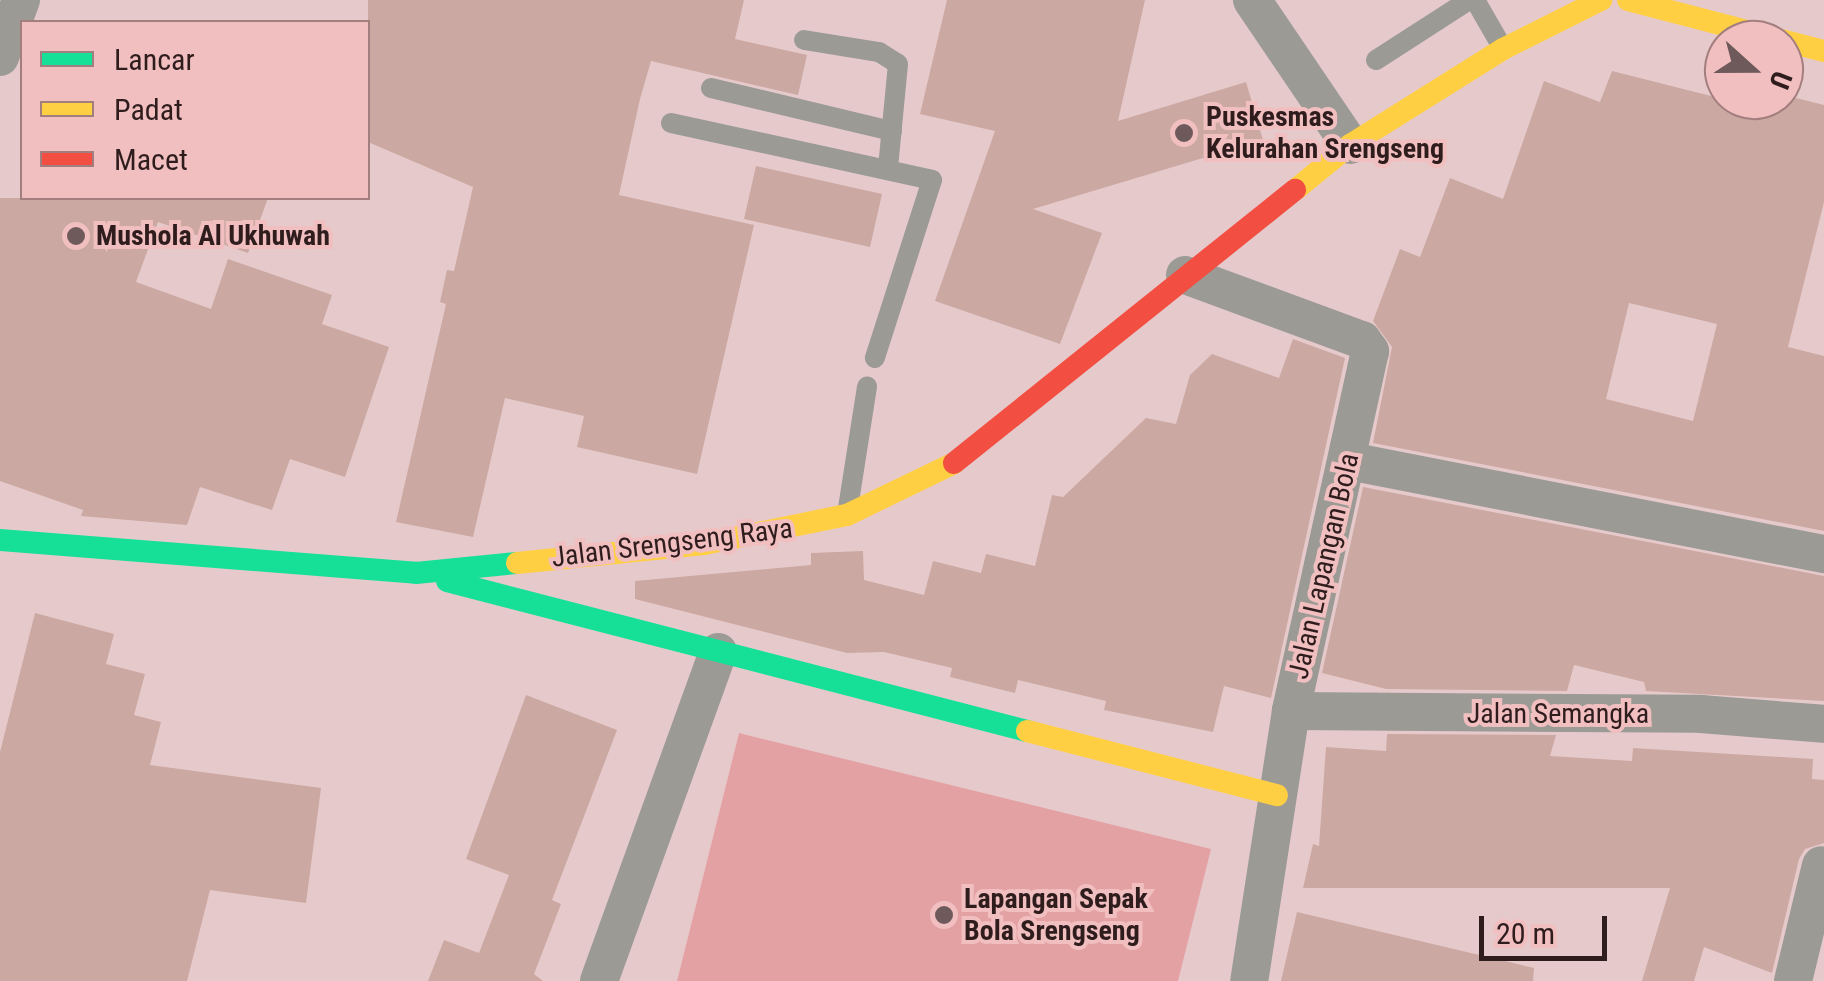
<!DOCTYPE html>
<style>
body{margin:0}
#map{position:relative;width:1824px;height:981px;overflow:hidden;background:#e6cacb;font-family:"Roboto Condensed",sans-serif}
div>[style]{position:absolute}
.green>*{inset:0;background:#e4a1a4}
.building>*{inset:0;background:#cca8a2}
.lane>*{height:20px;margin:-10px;padding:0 10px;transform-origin:10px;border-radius:10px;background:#9b9a95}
.street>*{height:38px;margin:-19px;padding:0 19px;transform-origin:19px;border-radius:19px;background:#9b9a95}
.fast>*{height:22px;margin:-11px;padding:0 11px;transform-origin:11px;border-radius:11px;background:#16e098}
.slow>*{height:22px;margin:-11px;padding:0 11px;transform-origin:11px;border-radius:11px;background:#ffcf43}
.jam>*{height:22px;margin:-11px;padding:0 11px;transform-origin:11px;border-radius:11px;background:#f24e42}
.dots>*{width:28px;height:28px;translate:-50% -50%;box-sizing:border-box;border:5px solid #f1bfc0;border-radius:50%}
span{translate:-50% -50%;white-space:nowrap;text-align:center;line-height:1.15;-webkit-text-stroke:8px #f1bfc0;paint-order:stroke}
.poi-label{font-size:28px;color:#2f1d1e;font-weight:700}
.left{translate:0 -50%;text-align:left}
.street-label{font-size:28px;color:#2f1d1e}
.legend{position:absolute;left:20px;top:20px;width:350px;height:180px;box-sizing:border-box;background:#f1bfc0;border:2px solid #a37e7f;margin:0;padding:12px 18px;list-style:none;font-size:30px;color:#2f1d1e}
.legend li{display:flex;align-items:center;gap:20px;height:50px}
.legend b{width:50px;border:2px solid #a37e7f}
.north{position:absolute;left:1704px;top:20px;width:100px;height:100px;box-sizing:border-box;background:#f1bfc0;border:2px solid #a37e7f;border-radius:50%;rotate:111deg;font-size:28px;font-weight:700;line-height:40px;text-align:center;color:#2f1d1e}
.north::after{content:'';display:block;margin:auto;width:35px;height:45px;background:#6f5a5b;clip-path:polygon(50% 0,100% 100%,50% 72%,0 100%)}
.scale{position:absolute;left:1479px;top:916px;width:128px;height:45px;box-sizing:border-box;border:5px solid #2f1d1e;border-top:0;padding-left:12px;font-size:30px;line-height:35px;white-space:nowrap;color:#2f1d1e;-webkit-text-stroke:8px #f1bfc0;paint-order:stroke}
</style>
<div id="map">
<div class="green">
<div style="clip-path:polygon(739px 733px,1211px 849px,1178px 981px,677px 981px)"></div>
</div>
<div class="building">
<div style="clip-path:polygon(368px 0,744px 0,735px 39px,807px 55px,798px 95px,651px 61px,640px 99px,619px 195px,754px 225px,697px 474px,577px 447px,584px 416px,505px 398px,473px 537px,396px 522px,446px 304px,440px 302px,447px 270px,454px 271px,473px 187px,368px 142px)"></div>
<div style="clip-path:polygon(947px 0,1145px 0,1118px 121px,1246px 82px,1263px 140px,1033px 209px,1102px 233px,1060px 344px,935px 301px,995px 131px,920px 114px)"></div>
<div style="clip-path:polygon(evenodd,1612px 71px,1715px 97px,1718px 87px,1724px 88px,1724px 100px,1784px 103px,1784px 95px,1824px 105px,1824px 202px,1788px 347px,1824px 356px,1824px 531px,1373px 443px,1392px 347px,1373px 321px,1400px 249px,1420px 257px,1450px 178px,1503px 199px,1544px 81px,1600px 102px,1612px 71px,1629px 303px,1717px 324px,1693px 421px,1606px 399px,1629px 303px)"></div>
<div style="clip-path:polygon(756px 166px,882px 194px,870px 247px,744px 219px)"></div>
<div style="clip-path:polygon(0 198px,268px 198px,248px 253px,158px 222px,136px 282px,211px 309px,228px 259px,332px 295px,322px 324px,389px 347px,345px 477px,290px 459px,272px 510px,200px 487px,187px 525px,81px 516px,83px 510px,0 481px)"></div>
<div style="clip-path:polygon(1293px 339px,1345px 358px,1271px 698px,1224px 686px,1213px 732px,1104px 710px,1106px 701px,1018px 680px,1015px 693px,950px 677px,952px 668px,884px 652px,847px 653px,635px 599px,635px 581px,811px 565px,811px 553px,863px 551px,864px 580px,924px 595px,933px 561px,981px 573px,986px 554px,1035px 566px,1052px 495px,1063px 497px,1146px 418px,1176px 424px,1190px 375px,1212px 354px,1279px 378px)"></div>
<div style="clip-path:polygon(1363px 487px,1824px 576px,1824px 701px,1646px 691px,1644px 682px,1574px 665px,1567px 691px,1386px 689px,1322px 673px)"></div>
<div style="clip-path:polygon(35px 613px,114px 634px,106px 664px,145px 674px,134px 715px,161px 722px,150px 765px,321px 788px,306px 903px,210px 890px,187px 981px,0 981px,0 752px)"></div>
<div style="clip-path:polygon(526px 695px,617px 730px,552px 900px,561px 904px,534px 974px,543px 981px,428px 981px,444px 940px,479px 953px,509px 875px,466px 859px)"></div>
<div style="clip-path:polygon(1387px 734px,1556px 735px,1550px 756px,1632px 761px,1633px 748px,1813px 759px,1812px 779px,1824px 780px,1824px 843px,1805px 849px,1799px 859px,1772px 973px,1704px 947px,1694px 981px,1642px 981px,1670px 888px,1303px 888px,1313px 844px,1319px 846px,1326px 747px,1386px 751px)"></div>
<div style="clip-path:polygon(1297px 912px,1534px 968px,1533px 981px,1281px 981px)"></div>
</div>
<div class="lane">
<div style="left:1475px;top:0;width:54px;rotate:60.1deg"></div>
<div style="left:804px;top:40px;width:76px;rotate:9.1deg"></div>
<div style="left:879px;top:52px;width:22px;rotate:32deg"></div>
<div style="left:898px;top:64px;width:104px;rotate:95.5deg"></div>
<div style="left:1376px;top:60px;width:111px;rotate:-32.8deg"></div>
<div style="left:711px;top:88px;width:186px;rotate:13.4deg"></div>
<div style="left:671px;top:123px;width:267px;rotate:12.3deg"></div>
<div style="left:932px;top:180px;width:187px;rotate:107.8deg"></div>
<div style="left:848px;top:508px;width:123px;rotate:-81.1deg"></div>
</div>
<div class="street">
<div style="left:1252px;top:0;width:175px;rotate:55.9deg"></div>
<div style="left:0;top:57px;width:61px;rotate:-69.8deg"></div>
<div style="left:1185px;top:275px;width:189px;rotate:20.2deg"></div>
<div style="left:1362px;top:340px;width:14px;rotate:54deg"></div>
<div style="left:1370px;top:351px;width:369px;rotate:102.4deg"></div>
<div style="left:1291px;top:711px;width:273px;rotate:98.8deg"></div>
<div style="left:1349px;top:461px;width:484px;rotate:11.1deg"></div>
<div style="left:1291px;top:711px;width:410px;rotate:0.4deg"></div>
<div style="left:1701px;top:714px;width:123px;rotate:4.6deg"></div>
<div style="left:599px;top:981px;width:350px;rotate:-70.1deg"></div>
<div style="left:1793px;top:981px;width:119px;rotate:-76.4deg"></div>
</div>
<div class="fast">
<div style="left:0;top:540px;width:417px;rotate:4.5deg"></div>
<div style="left:416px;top:573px;width:101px;rotate:-5.7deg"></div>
<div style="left:447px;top:581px;width:599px;rotate:14.5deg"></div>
</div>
<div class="slow">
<div style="left:1628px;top:0;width:203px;rotate:14.6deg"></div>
<div style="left:1295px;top:190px;width:71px;rotate:-39.3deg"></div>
<div style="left:1350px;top:145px;width:181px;rotate:-32.1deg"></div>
<div style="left:1503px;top:49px;width:110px;rotate:-26.6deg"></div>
<div style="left:517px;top:563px;width:188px;rotate:-5.8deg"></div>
<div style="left:704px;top:544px;width:146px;rotate:-11.5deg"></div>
<div style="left:847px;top:515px;width:119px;rotate:-25.9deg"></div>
<div style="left:1027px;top:731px;width:258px;rotate:14.4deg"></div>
</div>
<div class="jam">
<div style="left:954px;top:463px;width:437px;rotate:-38.7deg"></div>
</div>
<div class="dots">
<div style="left:1184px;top:133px;background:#6f5a5b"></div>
<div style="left:76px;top:236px;background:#6f5a5b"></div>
<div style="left:944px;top:915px;background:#6f5a5b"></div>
</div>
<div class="poi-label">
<span class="left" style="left:1206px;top:133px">Puskesmas<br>Kelurahan Srengseng</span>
<span class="left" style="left:96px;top:236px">Mushola Al Ukhuwah</span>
<span class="left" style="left:964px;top:915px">Lapangan Sepak<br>Bola Srengseng</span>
</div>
<div class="street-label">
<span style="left:672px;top:543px;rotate:-7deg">Jalan Srengseng Raya</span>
<span style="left:1324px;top:566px;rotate:-77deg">Jalan Lapangan Bola</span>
<span style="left:1558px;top:714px">Jalan Semangka</span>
</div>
<ul class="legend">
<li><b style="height:12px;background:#16e098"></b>Lancar</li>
<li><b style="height:12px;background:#ffcf43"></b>Padat</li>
<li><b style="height:12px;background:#f24e42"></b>Macet</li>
</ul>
<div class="north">U</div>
<div class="scale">20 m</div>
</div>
